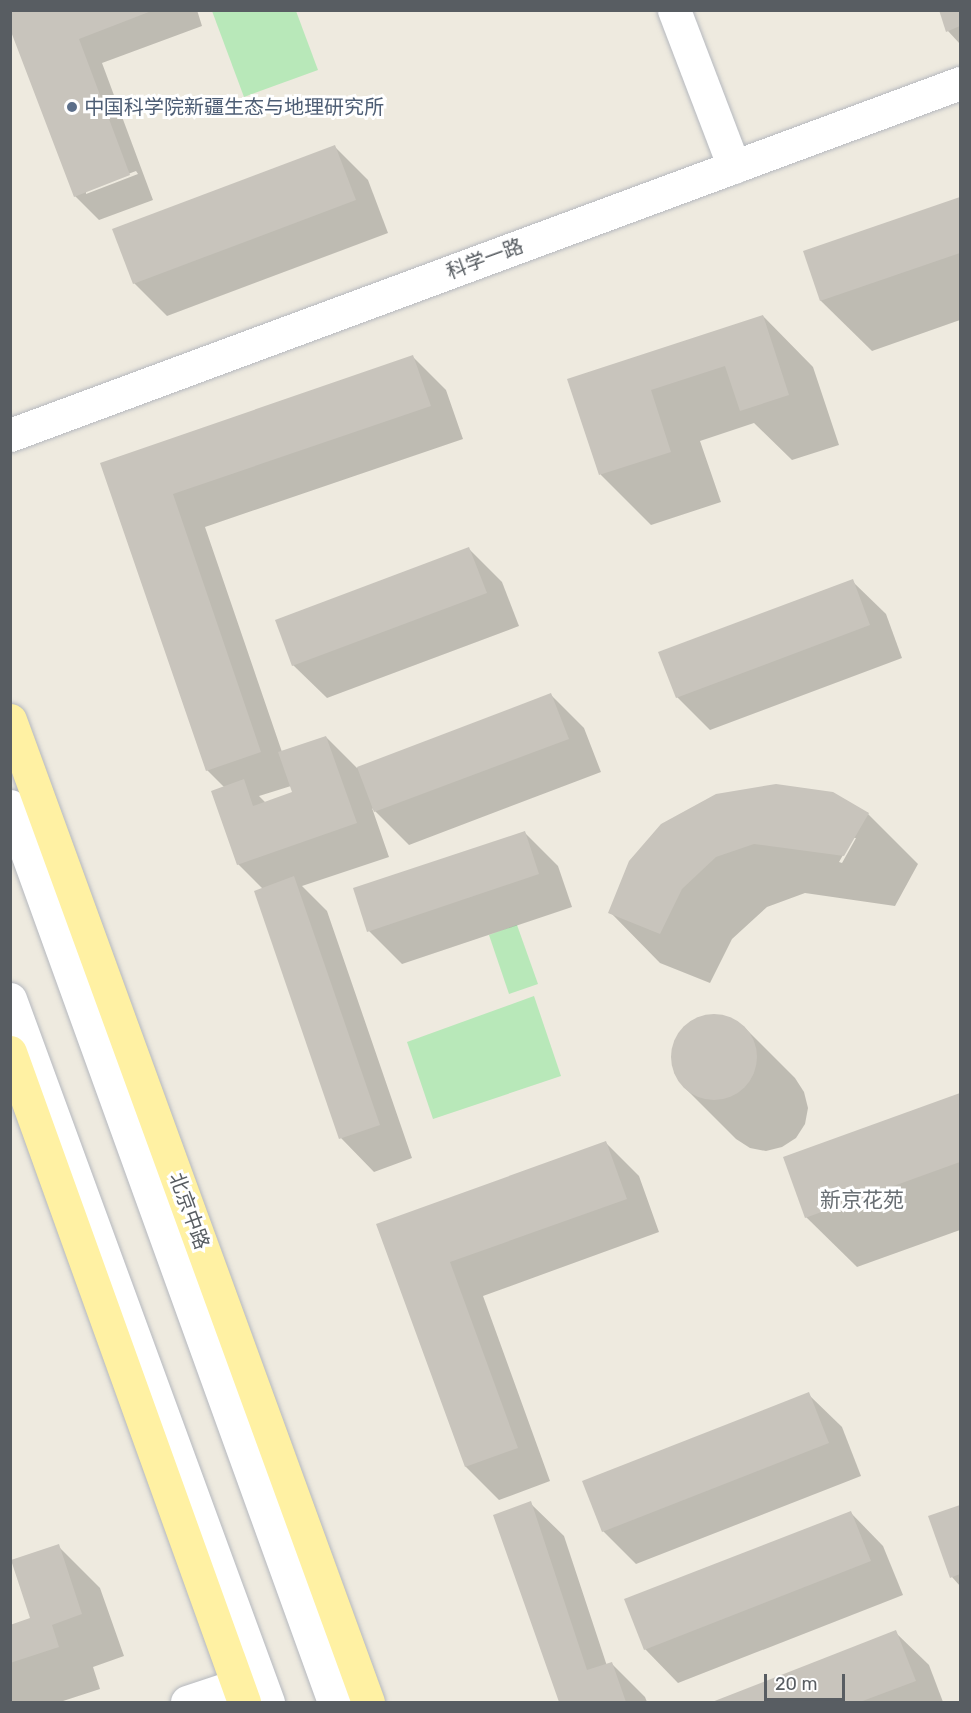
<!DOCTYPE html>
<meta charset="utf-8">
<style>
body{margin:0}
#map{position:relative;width:971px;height:1713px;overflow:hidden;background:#eeeadf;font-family:Rubik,"Noto Sans SC",sans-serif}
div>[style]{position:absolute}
.green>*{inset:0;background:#b8e8b9}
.shadow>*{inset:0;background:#0003}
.building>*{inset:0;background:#c8c4bc}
.round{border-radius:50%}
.roads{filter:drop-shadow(0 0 2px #b5b8be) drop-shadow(0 0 2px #b5b8be)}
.minor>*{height:33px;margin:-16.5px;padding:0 16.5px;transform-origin:16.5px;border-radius:16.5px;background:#fff}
.major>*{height:33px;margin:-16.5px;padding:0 16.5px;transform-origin:16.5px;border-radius:16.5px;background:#fff1a3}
.dots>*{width:16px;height:16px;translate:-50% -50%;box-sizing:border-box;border:3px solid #fff;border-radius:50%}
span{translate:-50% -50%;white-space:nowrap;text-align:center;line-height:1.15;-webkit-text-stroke:6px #fff;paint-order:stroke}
.service-label{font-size:20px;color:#4e5e75}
.left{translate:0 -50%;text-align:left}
.street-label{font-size:20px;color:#585d62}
.neighbourhood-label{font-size:21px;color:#696f74}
.frame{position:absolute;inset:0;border:12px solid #585d62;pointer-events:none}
.scale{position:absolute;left:764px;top:1674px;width:81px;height:27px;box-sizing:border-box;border:3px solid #585d62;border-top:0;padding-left:8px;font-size:18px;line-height:21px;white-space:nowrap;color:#585d62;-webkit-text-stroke:4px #fff;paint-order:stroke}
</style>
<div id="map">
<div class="green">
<div style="clip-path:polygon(212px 11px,296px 11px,318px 70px,244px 97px)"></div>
<div style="clip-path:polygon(517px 925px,538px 984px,509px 994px,489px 935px)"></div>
<div style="clip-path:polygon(534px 996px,561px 1076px,433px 1119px,407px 1042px)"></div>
</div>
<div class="shadow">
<div style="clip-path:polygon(evenodd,10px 10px,197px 10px,202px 26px,102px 63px,153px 200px,99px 220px,75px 196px,10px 10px,136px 171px,138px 174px,86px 194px,86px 190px,136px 171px)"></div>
<div style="clip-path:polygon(940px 10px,960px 10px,960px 44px,948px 31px)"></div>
<div style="clip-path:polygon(335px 147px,368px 180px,388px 233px,167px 316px,134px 283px)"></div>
<div style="clip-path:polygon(960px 199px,960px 320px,872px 351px,821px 301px,805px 252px)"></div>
<div style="clip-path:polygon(763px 316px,813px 367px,839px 445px,792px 460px,754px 423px,700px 441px,721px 502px,651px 525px,601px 475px,569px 380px)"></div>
<div style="clip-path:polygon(evenodd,413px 357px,446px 390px,463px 439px,205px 527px,282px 752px,326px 737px,357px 768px,551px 695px,584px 728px,601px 772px,409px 845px,372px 808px,389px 857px,302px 886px,327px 911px,412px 1158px,374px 1172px,341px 1138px,263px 889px,238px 864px,225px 788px,207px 770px,102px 464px,413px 357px,291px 786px,294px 793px,266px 803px,259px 796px,291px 786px)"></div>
<div style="clip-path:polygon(469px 549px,502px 582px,519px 626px,327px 698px,293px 665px)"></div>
<div style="clip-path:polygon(852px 581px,886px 614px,902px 658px,710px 730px,677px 697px)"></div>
<div style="clip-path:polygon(evenodd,868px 814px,918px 864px,895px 906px,805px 893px,767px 907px,732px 939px,710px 983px,660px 963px,610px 912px,630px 861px,868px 814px,853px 838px,856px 838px,842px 863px,839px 862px,853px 838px)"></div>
<div style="clip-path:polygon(524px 832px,558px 866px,572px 907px,402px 964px,369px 931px)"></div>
<div style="clip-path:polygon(714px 1015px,730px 1018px,744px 1027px,795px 1078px,804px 1092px,808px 1108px,805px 1124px,796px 1138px,782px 1147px,766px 1151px,750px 1148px,736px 1139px,685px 1088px,675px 1074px,672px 1058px,675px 1042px,684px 1028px,697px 1018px)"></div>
<div style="clip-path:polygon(960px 1095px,960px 1230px,857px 1267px,806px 1217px,785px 1157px)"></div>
<div style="clip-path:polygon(606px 1143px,639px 1176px,659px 1232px,483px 1296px,550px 1481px,499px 1500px,466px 1467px,378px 1225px)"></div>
<div style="clip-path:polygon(808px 1394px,842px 1427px,861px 1476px,636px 1564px,603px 1531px)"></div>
<div style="clip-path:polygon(530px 1503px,564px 1536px,607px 1666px,612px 1664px,645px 1697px,647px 1702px,561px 1702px,495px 1516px)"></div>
<div style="clip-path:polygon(960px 1507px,960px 1586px,952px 1577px,930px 1517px)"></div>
<div style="clip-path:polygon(850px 1512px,883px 1546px,903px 1595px,678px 1683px,645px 1649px)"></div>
<div style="clip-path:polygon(58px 1546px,100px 1588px,124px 1656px,93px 1667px,100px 1689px,60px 1702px,10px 1702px,10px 1627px,32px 1619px)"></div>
<div style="clip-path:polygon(895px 1632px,929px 1665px,943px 1702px,715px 1702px)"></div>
</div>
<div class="building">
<div style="clip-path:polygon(10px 10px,154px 10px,79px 39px,130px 175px,74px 197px,10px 29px)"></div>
<div style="clip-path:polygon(939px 10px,960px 10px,960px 26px,946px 32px)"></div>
<div style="clip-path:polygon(335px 145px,356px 200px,133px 284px,112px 229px)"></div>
<div style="clip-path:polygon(960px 197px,960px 253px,820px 301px,803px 251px)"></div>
<div style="clip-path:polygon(763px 315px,789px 395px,740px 411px,725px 366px,651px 390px,671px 452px,599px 475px,567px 379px)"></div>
<div style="clip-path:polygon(413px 355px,431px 406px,173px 494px,261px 752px,206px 771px,100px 463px)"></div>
<div style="clip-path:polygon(469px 547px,487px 593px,292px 666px,275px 620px)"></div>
<div style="clip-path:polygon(853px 579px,870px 625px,676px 698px,658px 652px)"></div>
<div style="clip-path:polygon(551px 693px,569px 739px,374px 812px,357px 767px)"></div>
<div style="clip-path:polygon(326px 736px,357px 823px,237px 865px,211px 791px,244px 779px,253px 806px,292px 792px,278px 752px)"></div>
<div style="clip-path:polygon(776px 784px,833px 792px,869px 813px,844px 856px,754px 844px,716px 857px,682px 889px,660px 934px,608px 913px,629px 861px,661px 824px,716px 794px)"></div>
<div style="clip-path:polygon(525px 831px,539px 874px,367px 932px,353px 888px)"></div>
<div style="clip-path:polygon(294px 876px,380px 1125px,339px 1139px,254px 891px)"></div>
<div class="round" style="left:671px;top:1014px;width:86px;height:86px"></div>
<div style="clip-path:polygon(960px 1093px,960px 1162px,805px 1218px,783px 1157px)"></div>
<div style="clip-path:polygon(606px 1141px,627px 1199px,450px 1262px,518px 1448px,465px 1467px,376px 1224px)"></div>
<div style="clip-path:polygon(809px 1392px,829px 1443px,602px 1532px,582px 1481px)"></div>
<div style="clip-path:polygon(531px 1501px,587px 1670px,612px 1662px,626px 1702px,559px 1702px,493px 1515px)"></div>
<div style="clip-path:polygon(960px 1505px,960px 1574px,950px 1578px,928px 1516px)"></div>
<div style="clip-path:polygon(851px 1511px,871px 1561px,644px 1650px,624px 1599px)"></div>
<div style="clip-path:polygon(59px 1544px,82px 1614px,52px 1625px,59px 1647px,10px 1663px,10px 1625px,30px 1618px,11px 1560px)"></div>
<div style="clip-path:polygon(896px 1630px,916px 1681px,860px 1702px,712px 1702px)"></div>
</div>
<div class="roads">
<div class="minor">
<div style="left:674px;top:10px;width:168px;rotate:69.1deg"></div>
<div style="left:10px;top:435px;width:1013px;rotate:-20.33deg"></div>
<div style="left:10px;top:806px;width:953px;rotate:70.12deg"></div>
<div style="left:10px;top:999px;width:749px;rotate:69.85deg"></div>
<div style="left:187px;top:1702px;width:54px;rotate:-18.4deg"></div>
</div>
<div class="major">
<div style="left:10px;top:720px;width:1045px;rotate:69.97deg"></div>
<div style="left:10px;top:1052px;width:691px;rotate:70.2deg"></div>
</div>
</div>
<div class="dots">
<div style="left:72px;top:107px;background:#5c6f8a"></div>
</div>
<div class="service-label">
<span class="left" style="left:84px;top:107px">中国科学院新疆生态与地理研究所</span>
</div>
<div class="street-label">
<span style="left:485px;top:259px;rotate:-20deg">科学一路</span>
<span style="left:189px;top:1211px;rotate:70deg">北京中路</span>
</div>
<div class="neighbourhood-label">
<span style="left:862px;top:1200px">新京花苑</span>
</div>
<div class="frame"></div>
<div class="scale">20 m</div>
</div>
